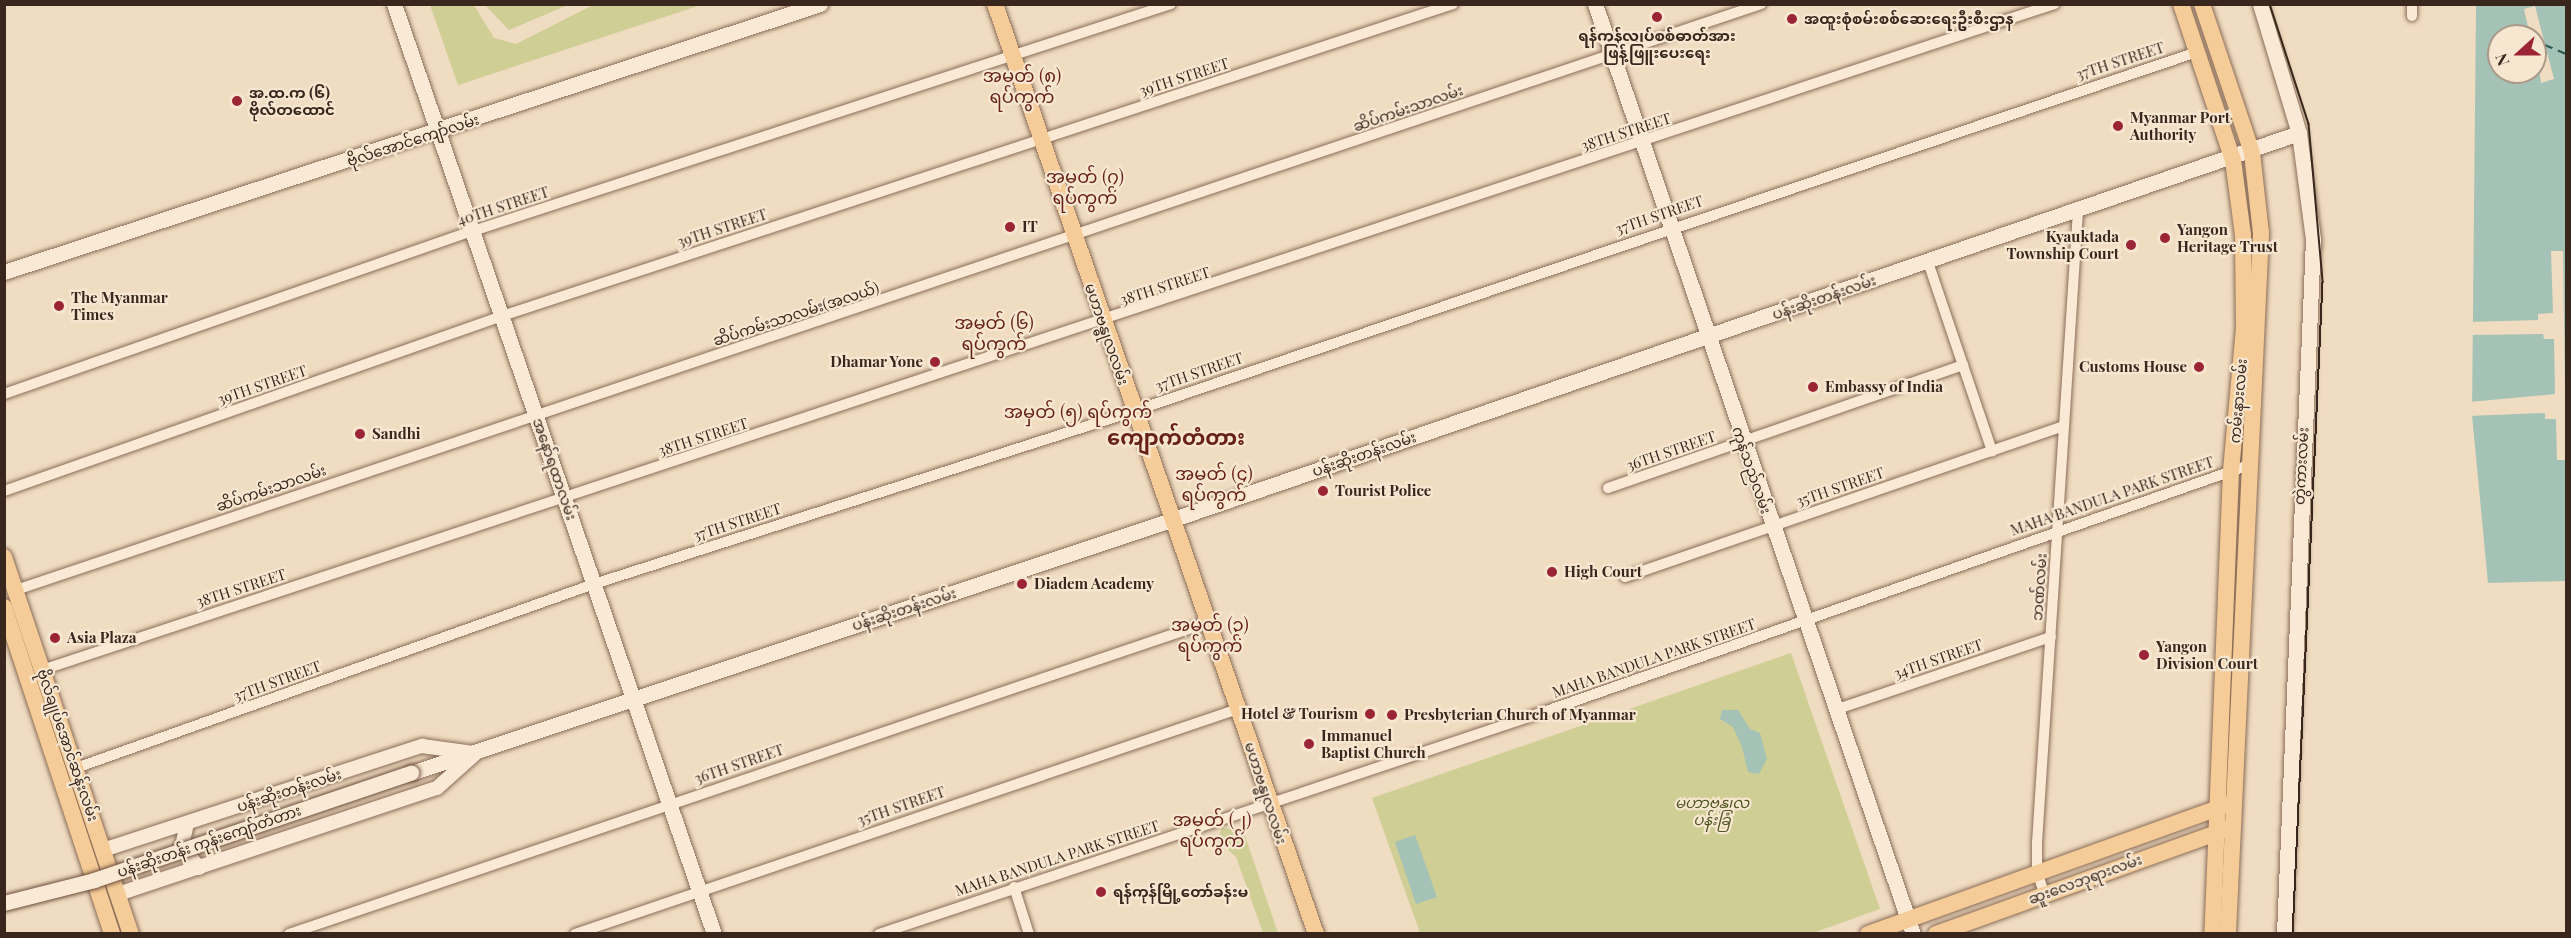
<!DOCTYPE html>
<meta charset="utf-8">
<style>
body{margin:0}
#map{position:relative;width:2571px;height:938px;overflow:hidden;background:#f0dcc1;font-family:"Playfair Display","Noto Sans Myanmar",serif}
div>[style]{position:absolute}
.green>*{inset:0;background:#cece95}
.water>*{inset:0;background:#a4c2b5}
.pier>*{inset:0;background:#f0dcc1}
.ferry>*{height:1.5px;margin-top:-0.75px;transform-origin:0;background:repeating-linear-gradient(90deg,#2b5951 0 8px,transparent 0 14px)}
.roads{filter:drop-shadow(0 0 2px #8a6c58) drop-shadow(0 0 2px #8a6c58)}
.minor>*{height:10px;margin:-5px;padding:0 5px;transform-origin:5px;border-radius:5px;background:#faead5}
.tertiary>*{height:14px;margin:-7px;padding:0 7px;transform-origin:7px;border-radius:7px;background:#faead5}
.secondary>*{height:15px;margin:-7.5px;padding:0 7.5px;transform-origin:7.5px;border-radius:7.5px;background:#faead5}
.primary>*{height:16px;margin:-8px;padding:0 8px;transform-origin:8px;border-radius:8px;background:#f5cc97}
.tram>*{height:1.5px;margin:-0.75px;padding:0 0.75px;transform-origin:0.75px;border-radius:0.75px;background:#39271d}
.bridges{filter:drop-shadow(0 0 2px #6c4d3b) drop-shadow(0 0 2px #6c4d3b)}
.secondary-bridge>*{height:15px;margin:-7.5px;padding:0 7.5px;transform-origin:7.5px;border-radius:7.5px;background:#faead5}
.dots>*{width:16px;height:16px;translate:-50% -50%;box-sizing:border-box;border:3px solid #f7e7d1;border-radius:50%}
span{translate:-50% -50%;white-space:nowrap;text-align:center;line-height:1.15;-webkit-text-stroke:4.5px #f7e7d1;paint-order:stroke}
.poi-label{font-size:15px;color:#39271d;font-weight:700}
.left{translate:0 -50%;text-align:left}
.right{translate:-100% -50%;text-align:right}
.street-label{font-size:15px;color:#39271d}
.park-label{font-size:15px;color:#505622;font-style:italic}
.quarter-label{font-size:18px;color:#67211a}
.district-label{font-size:21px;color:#67211a;font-weight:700}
.frame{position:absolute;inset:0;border:6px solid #39271d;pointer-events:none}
.north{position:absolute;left:2487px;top:24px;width:60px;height:60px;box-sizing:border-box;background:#f7e7d1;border:2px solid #ab9a89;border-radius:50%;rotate:249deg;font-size:16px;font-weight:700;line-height:24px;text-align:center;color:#39271d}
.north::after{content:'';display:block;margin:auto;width:21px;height:27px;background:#9b2535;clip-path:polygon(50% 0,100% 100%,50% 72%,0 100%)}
</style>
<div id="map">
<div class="green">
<div style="clip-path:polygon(430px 5px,474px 5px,494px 38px,516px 44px,593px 5px,701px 5px,458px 85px)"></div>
<div style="clip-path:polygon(485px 5px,485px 4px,568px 5px,509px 30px)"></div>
<div style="clip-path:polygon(1791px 653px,1880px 909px,1810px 934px,1420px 933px,1372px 798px)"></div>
<div style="clip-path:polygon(1222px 828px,1243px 830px,1278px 933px,1263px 933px,1236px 857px,1217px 840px)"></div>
</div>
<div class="water">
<div style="clip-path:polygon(evenodd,2476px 5px,2566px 5px,2566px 581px,2488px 583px,2472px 415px,2476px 5px,2499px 36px,2535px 36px,2535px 72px,2499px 72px,2499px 36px)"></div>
<div style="clip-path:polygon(1722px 710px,1738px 710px,1750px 729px,1760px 733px,1767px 759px,1759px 774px,1748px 772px,1742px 747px,1733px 727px,1720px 719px)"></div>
<div style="clip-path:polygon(1415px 835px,1437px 897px,1416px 904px,1395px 842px)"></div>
</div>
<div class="pier">
<div style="clip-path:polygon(2535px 6px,2554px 79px,2541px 83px,2535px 36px,2530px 36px,2524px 9px)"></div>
<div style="clip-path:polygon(2551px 251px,2563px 251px,2566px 460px,2557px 460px,2556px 419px,2545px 419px,2545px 413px,2469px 416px,2469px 402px,2555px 394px,2554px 339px,2544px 339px,2543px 334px,2469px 335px,2469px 322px,2538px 320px,2538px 314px,2553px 313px)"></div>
</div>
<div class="ferry">
<div style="left:2545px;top:45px;width:23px;rotate:23deg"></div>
</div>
<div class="roads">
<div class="minor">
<div style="left:2412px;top:16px;width:12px;rotate:-90deg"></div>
<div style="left:1928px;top:262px;width:200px;rotate:71.3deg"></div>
<div style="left:4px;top:394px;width:497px;rotate:-19.2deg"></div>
<div style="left:473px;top:231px;width:734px;rotate:-18.02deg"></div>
<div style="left:1608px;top:488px;width:376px;rotate:-19.1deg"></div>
<div style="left:4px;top:491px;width:528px;rotate:-19.36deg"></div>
<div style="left:502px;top:316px;width:1001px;rotate:-18.16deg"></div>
<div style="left:1625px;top:577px;width:464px;rotate:-19deg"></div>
<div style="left:16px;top:590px;width:1841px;rotate:-18.56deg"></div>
<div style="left:42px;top:670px;width:2120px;rotate:-18.31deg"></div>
<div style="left:1835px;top:710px;width:228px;rotate:-18.7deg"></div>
<div style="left:76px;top:768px;width:550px;rotate:-19.56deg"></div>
<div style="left:594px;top:584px;width:558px;rotate:-17.75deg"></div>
<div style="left:1125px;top:414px;width:1131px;rotate:-18.66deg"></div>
<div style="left:1014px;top:887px;width:49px;rotate:72.3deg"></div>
<div style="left:2044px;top:893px;width:22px;rotate:-108deg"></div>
<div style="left:2037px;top:872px;width:29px;rotate:-90deg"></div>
<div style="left:2037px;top:843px;width:634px;rotate:-86.29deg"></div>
<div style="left:289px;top:934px;width:971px;rotate:-18.73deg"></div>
<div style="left:575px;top:934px;width:700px;rotate:-18.75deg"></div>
<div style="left:879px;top:934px;width:685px;rotate:-18.46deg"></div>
<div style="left:1529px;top:717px;width:763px;rotate:-19.29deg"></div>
</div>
<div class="tertiary">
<div style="left:187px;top:823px;width:24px;rotate:102deg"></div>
<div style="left:182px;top:846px;width:28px;rotate:52deg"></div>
<div style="left:103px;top:850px;width:336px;rotate:-18.1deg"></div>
<div style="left:422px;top:746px;width:52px;rotate:7.7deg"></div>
<div style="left:118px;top:894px;width:336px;rotate:-18.4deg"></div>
<div style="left:437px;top:788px;width:52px;rotate:-41.9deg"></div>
</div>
<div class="secondary">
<div style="left:394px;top:4px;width:984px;rotate:71.01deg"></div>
<div style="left:1595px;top:4px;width:983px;rotate:71.12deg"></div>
<div style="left:2260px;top:4px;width:135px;rotate:73.2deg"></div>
<div style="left:2299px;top:133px;width:107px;rotate:82.5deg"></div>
<div style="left:2313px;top:239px;width:696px;rotate:92.39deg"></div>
<div style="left:4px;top:272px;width:859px;rotate:-18.18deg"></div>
<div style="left:411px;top:773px;width:804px;rotate:-18.41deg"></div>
<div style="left:1174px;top:519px;width:1189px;rotate:-18.94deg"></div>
</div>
<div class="primary">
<div style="left:995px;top:4px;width:984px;rotate:70.96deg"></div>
<div style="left:2181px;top:4px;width:164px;rotate:71.6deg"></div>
<div style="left:2233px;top:160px;width:76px;rotate:82.4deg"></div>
<div style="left:2243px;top:235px;width:93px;rotate:89.4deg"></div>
<div style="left:2244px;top:328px;width:144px;rotate:95.2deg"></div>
<div style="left:2231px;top:471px;width:463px;rotate:92.3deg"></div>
<div style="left:2202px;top:4px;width:157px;rotate:71.4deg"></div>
<div style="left:2252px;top:153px;width:81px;rotate:83.6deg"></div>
<div style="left:2261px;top:233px;width:702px;rotate:92.7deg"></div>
<div style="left:4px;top:557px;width:398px;rotate:71.4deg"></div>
<div style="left:4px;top:607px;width:344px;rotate:71.7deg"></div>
<div style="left:1868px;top:934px;width:384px;rotate:-19.8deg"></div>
<div style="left:1936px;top:934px;width:309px;rotate:-19.8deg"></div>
</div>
</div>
<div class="tram">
<div style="left:2270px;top:4px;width:126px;rotate:72deg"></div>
<div style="left:2309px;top:124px;width:159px;rotate:84.9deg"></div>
<div style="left:2323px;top:282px;width:653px;rotate:92.63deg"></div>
</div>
<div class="bridges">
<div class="secondary-bridge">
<div style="left:4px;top:903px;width:93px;rotate:-14.3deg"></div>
<div style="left:94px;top:880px;width:335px;rotate:-18.7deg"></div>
</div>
</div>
<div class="dots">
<div style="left:1657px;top:17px;background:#9b2535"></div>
<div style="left:1792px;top:19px;background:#9b2535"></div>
<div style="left:237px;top:101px;background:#9b2535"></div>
<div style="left:2118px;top:126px;background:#9b2535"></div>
<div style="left:1010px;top:227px;background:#9b2535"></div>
<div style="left:2165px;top:238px;background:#9b2535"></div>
<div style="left:2131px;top:245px;background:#9b2535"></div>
<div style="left:59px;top:306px;background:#9b2535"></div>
<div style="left:935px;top:362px;background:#9b2535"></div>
<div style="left:2199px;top:367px;background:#9b2535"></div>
<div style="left:1813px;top:387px;background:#9b2535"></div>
<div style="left:360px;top:434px;background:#9b2535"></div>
<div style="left:1323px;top:491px;background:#9b2535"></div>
<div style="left:1552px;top:572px;background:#9b2535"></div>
<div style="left:1022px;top:584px;background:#9b2535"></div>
<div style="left:55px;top:638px;background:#9b2535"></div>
<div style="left:2144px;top:655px;background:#9b2535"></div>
<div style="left:1370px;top:714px;background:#9b2535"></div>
<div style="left:1392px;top:715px;background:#9b2535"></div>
<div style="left:1309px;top:744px;background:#9b2535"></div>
<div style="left:1101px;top:892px;background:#9b2535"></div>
</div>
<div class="poi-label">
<span class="left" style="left:1804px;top:19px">အထူးစုံစမ်းစစ်ဆေးရေးဦးစီးဌာန</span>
<span style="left:1657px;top:44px">ရန်ကုန်လျှပ်စစ်ဓာတ်အား<br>ဖြန့်ဖြူးပေးရေး</span>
<span class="left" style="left:249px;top:101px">အ.ထ.က (၆)<br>ဗိုလ်တထောင်</span>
<span class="left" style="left:2130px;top:126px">Myanmar Port<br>Authority</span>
<span class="left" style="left:1022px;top:227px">IT</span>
<span class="left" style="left:2177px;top:238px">Yangon<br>Heritage Trust</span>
<span class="right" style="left:2119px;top:245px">Kyauktada<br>Township Court</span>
<span class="left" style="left:71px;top:306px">The Myanmar<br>Times</span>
<span class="right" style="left:923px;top:362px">Dhamar Yone</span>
<span class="right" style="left:2187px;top:367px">Customs House</span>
<span class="left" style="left:1825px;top:387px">Embassy of India</span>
<span class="left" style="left:372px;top:434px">Sandhi</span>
<span class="left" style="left:1335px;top:491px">Tourist Police</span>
<span class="left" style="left:1564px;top:572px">High Court</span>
<span class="left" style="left:1034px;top:584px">Diadem Academy</span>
<span class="left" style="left:67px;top:638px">Asia Plaza</span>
<span class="left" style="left:2156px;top:655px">Yangon<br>Division Court</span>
<span class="right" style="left:1358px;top:714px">Hotel &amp; Tourism</span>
<span class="left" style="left:1404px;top:715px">Presbyterian Church of Myanmar</span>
<span class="left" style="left:1321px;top:744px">Immanuel<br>Baptist Church</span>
<span class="left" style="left:1113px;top:892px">ရန်ကုန်မြို့တော်ခန်းမ</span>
</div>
<div class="street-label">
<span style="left:2120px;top:61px;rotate:-18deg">37TH STREET</span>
<span style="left:1184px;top:77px;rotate:-18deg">39TH STREET</span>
<span style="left:1408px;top:108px;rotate:-19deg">ဆိပ်ကမ်းသာလမ်း</span>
<span style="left:1626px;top:132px;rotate:-18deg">38TH STREET</span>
<span style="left:413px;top:140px;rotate:-18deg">ဗိုလ်အောင်ကျော်လမ်း</span>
<span style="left:503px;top:206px;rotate:-18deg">40TH STREET</span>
<span style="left:1659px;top:215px;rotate:-19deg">37TH STREET</span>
<span style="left:722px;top:228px;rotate:-18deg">39TH STREET</span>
<span style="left:1165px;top:286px;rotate:-18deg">38TH STREET</span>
<span style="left:1824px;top:297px;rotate:-19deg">ပန်းဆိုးတန်းလမ်း</span>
<span style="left:796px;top:314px;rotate:-18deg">ဆိပ်ကမ်းသာလမ်း(အလယ်)</span>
<span style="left:1107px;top:334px;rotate:71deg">မဟာဗန္ဓုလလမ်း</span>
<span style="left:1199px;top:372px;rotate:-19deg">37TH STREET</span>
<span style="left:262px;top:385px;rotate:-19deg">39TH STREET</span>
<span style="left:2238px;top:401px;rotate:-85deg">ကမ်းနားလမ်း</span>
<span style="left:703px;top:437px;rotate:-18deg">38TH STREET</span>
<span style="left:1671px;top:451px;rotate:-19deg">36TH STREET</span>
<span style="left:1364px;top:454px;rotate:-19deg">ပန်းဆိုးတန်းလမ်း</span>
<span style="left:2301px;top:466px;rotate:-87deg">တွဲကားလမ်း</span>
<span style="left:555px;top:469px;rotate:71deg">အနော်ရထာလမ်း</span>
<span style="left:1752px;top:470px;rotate:71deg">ကုန်သည်လမ်း</span>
<span style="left:1840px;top:487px;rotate:-19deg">35TH STREET</span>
<span style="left:271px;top:488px;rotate:-19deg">ဆိပ်ကမ်းသာလမ်း</span>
<span style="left:2112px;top:496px;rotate:-19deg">MAHA BANDULA PARK STREET</span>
<span style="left:737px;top:522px;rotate:-18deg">37TH STREET</span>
<span style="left:2039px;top:587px;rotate:-86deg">ဘဏ်လမ်း</span>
<span style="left:241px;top:588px;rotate:-18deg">38TH STREET</span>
<span style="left:904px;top:609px;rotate:-18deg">ပန်းဆိုးတန်းလမ်း</span>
<span style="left:1654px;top:658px;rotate:-19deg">MAHA BANDULA PARK STREET</span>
<span style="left:1938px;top:659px;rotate:-19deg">34TH STREET</span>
<span style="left:277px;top:681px;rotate:-20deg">37TH STREET</span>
<span style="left:68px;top:745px;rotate:71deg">ဗိုလ်ချုပ်အောင်ဆန်းလမ်း</span>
<span style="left:739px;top:764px;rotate:-19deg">36TH STREET</span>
<span style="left:289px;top:790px;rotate:-18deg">ပန်းဆိုးတန်းလမ်း</span>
<span style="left:1266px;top:793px;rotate:72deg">မဟာဗန္ဓုလလမ်း</span>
<span style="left:901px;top:806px;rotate:-19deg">35TH STREET</span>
<span style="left:209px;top:841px;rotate:-19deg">ပန်းဆိုးတန်း ကုန်းကျော်တံတား</span>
<span style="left:1057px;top:858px;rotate:-18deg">MAHA BANDULA PARK STREET</span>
<span style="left:2085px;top:879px;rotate:-20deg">ဆူးလေဘုရားလမ်း</span>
</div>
<div class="park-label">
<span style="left:1712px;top:811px">မဟာဗန္ဓုလ<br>ပန်းခြံ</span>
</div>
<div class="quarter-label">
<span style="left:1022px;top:86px">အမှတ် (၈)<br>ရပ်ကွက်</span>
<span style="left:1085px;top:187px">အမှတ် (၇)<br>ရပ်ကွက်</span>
<span style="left:994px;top:333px">အမှတ် (၆)<br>ရပ်ကွက်</span>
<span style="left:1078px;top:411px">အမှတ် (၅) ရပ်ကွက်</span>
<span style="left:1214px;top:484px">အမှတ် (၄)<br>ရပ်ကွက်</span>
<span style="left:1210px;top:635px">အမှတ် (၃)<br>ရပ်ကွက်</span>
<span style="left:1212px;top:830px">အမှတ် (၂)<br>ရပ်ကွက်</span>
</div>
<div class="district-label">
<span style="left:1176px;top:436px">ကျောက်တံတား</span>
</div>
<div class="frame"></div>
<div class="north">N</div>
</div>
